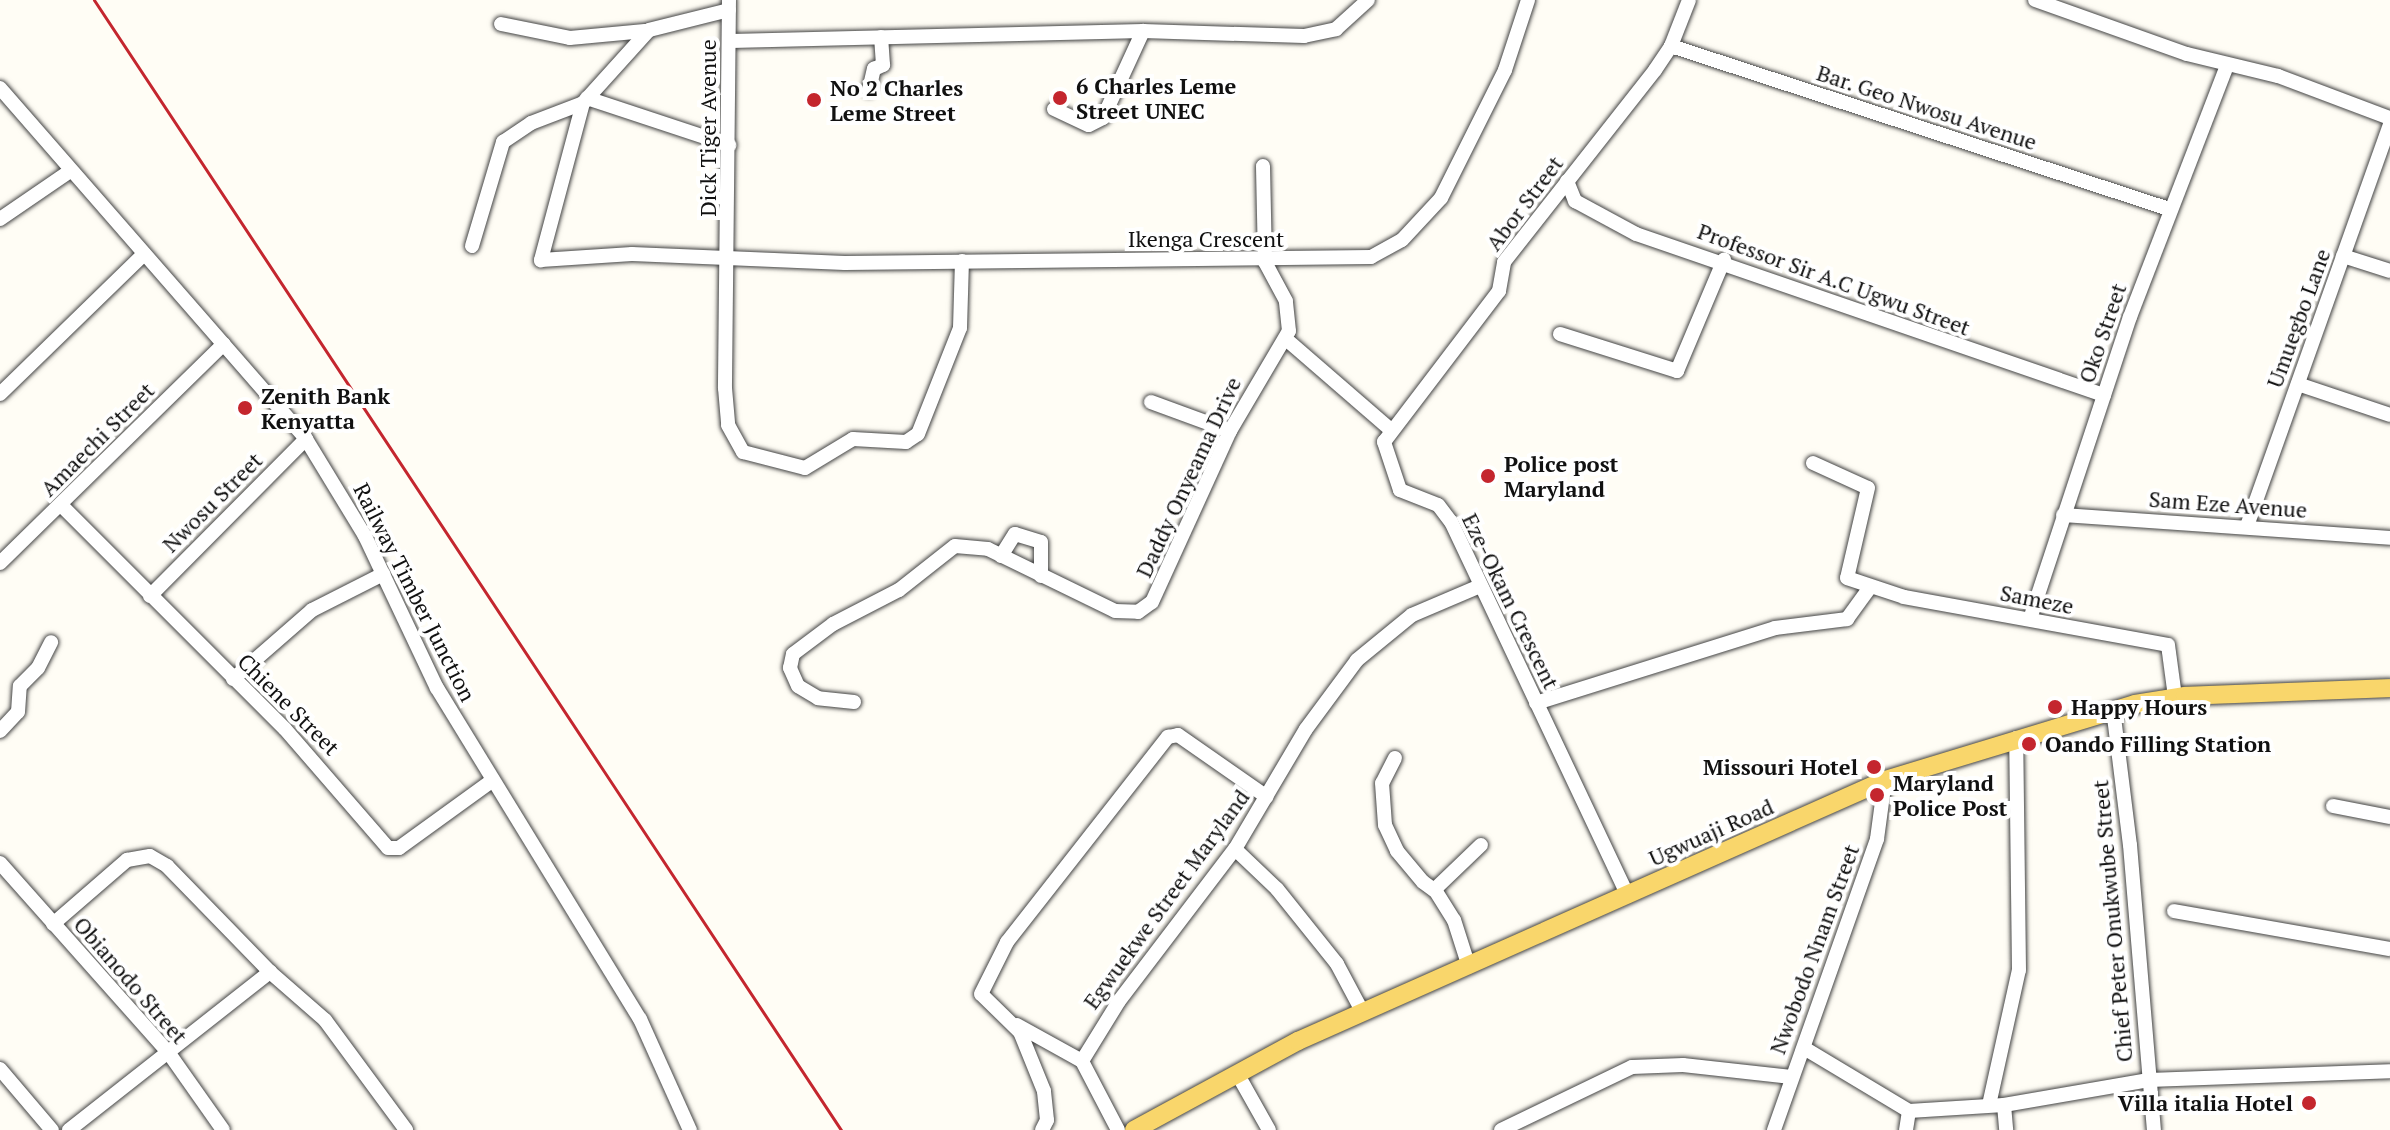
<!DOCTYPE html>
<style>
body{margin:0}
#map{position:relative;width:2390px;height:1130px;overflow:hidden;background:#fffdf5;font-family:"PT Serif",serif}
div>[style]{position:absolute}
.roads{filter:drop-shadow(0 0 2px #444) drop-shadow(0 0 2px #444)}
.minor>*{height:14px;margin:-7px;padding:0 7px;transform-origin:7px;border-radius:7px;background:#fff}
.major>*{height:18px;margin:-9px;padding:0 9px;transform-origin:9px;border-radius:9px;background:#f9d66b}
.rail>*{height:3px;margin:-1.5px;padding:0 1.5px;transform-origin:1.5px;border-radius:1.5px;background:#c4262e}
.dots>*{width:22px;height:22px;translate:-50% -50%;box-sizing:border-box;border:4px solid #fff;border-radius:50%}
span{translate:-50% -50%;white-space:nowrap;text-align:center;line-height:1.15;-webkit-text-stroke:8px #fff;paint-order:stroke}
.poi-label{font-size:22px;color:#111;font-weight:700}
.left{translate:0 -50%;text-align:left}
.right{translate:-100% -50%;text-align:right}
.street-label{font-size:22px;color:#111}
</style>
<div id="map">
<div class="roads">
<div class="minor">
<div style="left:729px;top:0;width:388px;rotate:90.6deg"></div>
<div style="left:725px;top:388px;width:37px;rotate:85deg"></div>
<div style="left:728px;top:425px;width:31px;rotate:61deg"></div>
<div style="left:743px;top:452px;width:64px;rotate:14.5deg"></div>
<div style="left:805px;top:468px;width:56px;rotate:-31.1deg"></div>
<div style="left:853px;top:439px;width:53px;rotate:3.2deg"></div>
<div style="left:906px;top:442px;width:14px;rotate:-34deg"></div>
<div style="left:918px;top:434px;width:114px;rotate:-68.4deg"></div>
<div style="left:960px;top:328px;width:67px;rotate:-88.3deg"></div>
<div style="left:2035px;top:0;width:161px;rotate:19.6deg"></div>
<div style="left:2187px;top:54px;width:94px;rotate:13.6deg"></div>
<div style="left:2278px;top:76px;width:120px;rotate:20.6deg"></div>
<div style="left:729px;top:10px;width:82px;rotate:166deg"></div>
<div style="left:649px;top:30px;width:98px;rotate:132.1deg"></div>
<div style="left:583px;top:103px;width:163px;rotate:105deg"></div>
<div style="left:541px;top:260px;width:91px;rotate:-3.8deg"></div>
<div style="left:632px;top:254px;width:213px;rotate:2.4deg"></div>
<div style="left:845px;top:263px;width:526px;rotate:-0.65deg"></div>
<div style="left:1371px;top:257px;width:35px;rotate:-29deg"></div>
<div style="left:1402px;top:240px;width:57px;rotate:-47.1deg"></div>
<div style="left:1441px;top:198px;width:143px;rotate:-63.4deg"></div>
<div style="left:1505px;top:70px;width:74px;rotate:-71.8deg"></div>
<div style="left:501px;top:24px;width:70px;rotate:11.5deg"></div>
<div style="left:570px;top:38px;width:75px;rotate:-5.3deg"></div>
<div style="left:731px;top:41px;width:412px;rotate:-1.4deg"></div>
<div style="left:1143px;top:31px;width:161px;rotate:1.8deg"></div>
<div style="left:1304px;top:36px;width:33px;rotate:-12deg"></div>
<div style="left:1336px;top:29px;width:43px;rotate:-42.2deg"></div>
<div style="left:1671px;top:46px;width:524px;rotate:18.12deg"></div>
<div style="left:0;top:88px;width:466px;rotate:48.9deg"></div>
<div style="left:306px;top:439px;width:114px;rotate:58.7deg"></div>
<div style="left:365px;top:536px;width:168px;rotate:64.7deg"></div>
<div style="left:437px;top:688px;width:388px;rotate:58.5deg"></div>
<div style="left:640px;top:1019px;width:122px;rotate:65.8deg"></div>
<div style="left:869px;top:90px;width:22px;rotate:-77deg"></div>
<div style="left:874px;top:69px;width:10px;rotate:-24deg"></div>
<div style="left:883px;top:65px;width:28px;rotate:-94deg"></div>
<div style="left:587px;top:98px;width:150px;rotate:18.3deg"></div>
<div style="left:1054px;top:109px;width:38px;rotate:25deg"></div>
<div style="left:1089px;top:125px;width:16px;rotate:-27deg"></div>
<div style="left:1103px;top:118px;width:96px;rotate:-65.3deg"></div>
<div style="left:1567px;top:181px;width:22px;rotate:68deg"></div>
<div style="left:1575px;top:201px;width:69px;rotate:28.4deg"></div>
<div style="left:1636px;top:234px;width:495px;rotate:19deg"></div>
<div style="left:0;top:219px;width:85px;rotate:-34.4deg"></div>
<div style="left:472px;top:246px;width:109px;rotate:-73.4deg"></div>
<div style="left:503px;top:142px;width:34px;rotate:-34deg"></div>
<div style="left:531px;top:123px;width:56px;rotate:-21deg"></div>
<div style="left:2343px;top:256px;width:49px;rotate:17.7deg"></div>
<div style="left:1560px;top:334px;width:123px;rotate:17.5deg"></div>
<div style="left:1677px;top:371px;width:121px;rotate:-67.1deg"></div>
<div style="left:1286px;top:339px;width:138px;rotate:40.9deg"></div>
<div style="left:2298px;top:384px;width:97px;rotate:18.6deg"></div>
<div style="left:0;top:394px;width:201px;rotate:-44.2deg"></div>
<div style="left:1151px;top:402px;width:84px;rotate:20.2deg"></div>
<div style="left:1813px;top:463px;width:60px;rotate:24.4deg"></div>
<div style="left:1868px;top:488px;width:92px;rotate:103.1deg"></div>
<div style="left:1847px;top:578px;width:60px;rotate:18.4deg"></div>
<div style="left:1904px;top:597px;width:268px;rotate:10.3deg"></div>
<div style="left:2168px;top:645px;width:52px;rotate:82.3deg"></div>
<div style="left:62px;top:506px;width:315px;rotate:45deg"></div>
<div style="left:285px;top:729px;width:157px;rotate:49.1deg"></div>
<div style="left:388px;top:848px;width:11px"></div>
<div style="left:399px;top:848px;width:116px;rotate:-35.9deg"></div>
<div style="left:2063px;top:515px;width:328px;rotate:4deg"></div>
<div style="left:2247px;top:526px;width:426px;rotate:-70.4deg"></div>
<div style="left:1001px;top:556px;width:26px;rotate:-58deg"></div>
<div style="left:1015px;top:534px;width:27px;rotate:17deg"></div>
<div style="left:1041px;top:542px;width:34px;rotate:90deg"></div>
<div style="left:0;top:563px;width:313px;rotate:-44.4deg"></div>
<div style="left:150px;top:596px;width:221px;rotate:-45.2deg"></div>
<div style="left:2030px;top:619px;width:318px;rotate:-71.7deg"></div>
<div style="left:2130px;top:317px;width:270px;rotate:-68.9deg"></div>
<div style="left:233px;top:679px;width:105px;rotate:-41.1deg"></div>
<div style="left:312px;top:610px;width:80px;rotate:-26.9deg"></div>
<div style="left:854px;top:702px;width:36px;rotate:-174deg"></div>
<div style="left:818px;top:698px;width:23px;rotate:-149deg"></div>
<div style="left:798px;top:686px;width:20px;rotate:-114deg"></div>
<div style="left:790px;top:668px;width:14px;rotate:-78deg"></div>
<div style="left:793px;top:654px;width:50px;rotate:-36.9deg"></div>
<div style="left:833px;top:624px;width:74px;rotate:-27.3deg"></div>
<div style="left:899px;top:590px;width:71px;rotate:-38.2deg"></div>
<div style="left:955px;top:546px;width:33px;rotate:5deg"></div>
<div style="left:988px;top:549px;width:141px;rotate:26deg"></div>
<div style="left:1115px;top:611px;width:23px;rotate:2deg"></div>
<div style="left:1138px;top:612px;width:17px;rotate:-36deg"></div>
<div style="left:1152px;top:602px;width:188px;rotate:-65.5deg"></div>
<div style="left:1230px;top:431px;width:116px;rotate:-59.5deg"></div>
<div style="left:1289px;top:331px;width:30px;rotate:-96deg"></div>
<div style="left:1286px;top:301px;width:44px;rotate:-118.3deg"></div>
<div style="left:1265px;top:262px;width:96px;rotate:-91.2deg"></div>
<div style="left:1536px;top:703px;width:250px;rotate:-17.4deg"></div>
<div style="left:1775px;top:628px;width:73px;rotate:-7.1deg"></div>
<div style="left:1847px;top:619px;width:37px;rotate:-54deg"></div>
<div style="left:2113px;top:709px;width:137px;rotate:82.9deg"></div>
<div style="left:2130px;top:845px;width:286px;rotate:85.2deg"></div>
<div style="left:0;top:731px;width:26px;rotate:-47deg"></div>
<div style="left:18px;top:712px;width:26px;rotate:-86deg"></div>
<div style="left:20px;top:686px;width:25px;rotate:-45deg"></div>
<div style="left:38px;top:668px;width:29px;rotate:-63deg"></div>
<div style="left:1395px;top:758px;width:28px;rotate:117deg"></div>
<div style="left:1382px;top:783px;width:42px;rotate:85.9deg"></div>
<div style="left:1385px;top:825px;width:29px;rotate:65deg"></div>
<div style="left:1397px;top:851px;width:40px;rotate:50deg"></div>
<div style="left:1423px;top:882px;width:14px;rotate:36deg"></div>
<div style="left:1434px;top:890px;width:65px;rotate:-43.8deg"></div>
<div style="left:2333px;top:806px;width:58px;rotate:10.9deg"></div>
<div style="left:1235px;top:849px;width:58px;rotate:43.6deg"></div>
<div style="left:1277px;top:889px;width:96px;rotate:51.3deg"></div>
<div style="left:1337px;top:964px;width:55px;rotate:62deg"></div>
<div style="left:0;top:863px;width:253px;rotate:48.4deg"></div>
<div style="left:168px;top:1052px;width:95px;rotate:54.8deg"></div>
<div style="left:1435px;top:890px;width:36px;rotate:58deg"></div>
<div style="left:1454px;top:920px;width:49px;rotate:72.3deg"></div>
<div style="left:1628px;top:896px;width:414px;rotate:-115.3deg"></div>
<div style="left:1451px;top:522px;width:21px;rotate:-127deg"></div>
<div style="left:1438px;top:505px;width:41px;rotate:-158.5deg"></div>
<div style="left:1400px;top:490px;width:51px;rotate:-108.4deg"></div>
<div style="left:1384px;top:442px;width:190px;rotate:-52.7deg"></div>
<div style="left:1499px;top:291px;width:29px;rotate:-80deg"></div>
<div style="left:1504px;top:262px;width:244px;rotate:-51.8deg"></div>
<div style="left:1655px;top:70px;width:29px;rotate:-56deg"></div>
<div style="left:1671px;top:46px;width:49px;rotate:-68.6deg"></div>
<div style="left:2174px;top:911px;width:219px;rotate:10deg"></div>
<div style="left:53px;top:924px;width:98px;rotate:-40.9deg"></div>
<div style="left:127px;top:860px;width:23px;rotate:-10deg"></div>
<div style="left:150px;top:856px;width:20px;rotate:30deg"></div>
<div style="left:167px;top:866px;width:148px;rotate:45.8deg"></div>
<div style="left:1017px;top:1025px;width:74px;rotate:29deg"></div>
<div style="left:1804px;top:1048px;width:122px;rotate:31deg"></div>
<div style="left:1909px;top:1111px;width:95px;rotate:-3.6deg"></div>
<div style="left:2004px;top:1105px;width:147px;rotate:-9.8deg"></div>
<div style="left:2149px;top:1080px;width:241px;rotate:-2.1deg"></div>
<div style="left:0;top:1069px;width:80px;rotate:49.6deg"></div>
<div style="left:1238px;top:1075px;width:63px;rotate:60.6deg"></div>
<div style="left:1989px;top:1105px;width:138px;rotate:-77.5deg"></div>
<div style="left:2019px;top:970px;width:232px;rotate:-90.7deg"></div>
<div style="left:2004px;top:1105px;width:25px;rotate:85deg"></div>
<div style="left:69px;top:1130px;width:256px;rotate:-38.2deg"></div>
<div style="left:270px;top:972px;width:73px;rotate:41.1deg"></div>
<div style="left:325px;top:1020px;width:137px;rotate:53.6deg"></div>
<div style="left:1042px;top:1130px;width:11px;rotate:-63deg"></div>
<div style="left:1047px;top:1120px;width:29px;rotate:-96deg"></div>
<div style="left:1044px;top:1091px;width:64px;rotate:-112.1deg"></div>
<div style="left:1020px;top:1032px;width:54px;rotate:-135.7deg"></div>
<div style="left:981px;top:994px;width:58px;rotate:-63.4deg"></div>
<div style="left:1007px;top:942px;width:261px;rotate:-51.9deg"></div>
<div style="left:1168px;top:737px;width:10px;rotate:-11deg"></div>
<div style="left:1178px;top:735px;width:108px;rotate:34.9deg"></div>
<div style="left:1118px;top:1130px;width:78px;rotate:-117.6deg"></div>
<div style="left:1082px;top:1061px;width:70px;rotate:-58.3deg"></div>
<div style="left:1119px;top:1001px;width:191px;rotate:-52.7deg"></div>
<div style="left:1235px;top:849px;width:139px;rotate:-59.4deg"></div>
<div style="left:1306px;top:729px;width:86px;rotate:-53.5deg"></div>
<div style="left:1357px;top:660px;width:71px;rotate:-39.3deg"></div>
<div style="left:1412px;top:615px;width:74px;rotate:-23.1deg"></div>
<div style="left:1501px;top:1130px;width:145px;rotate:-25.7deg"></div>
<div style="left:1632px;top:1067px;width:51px;rotate:-2.2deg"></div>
<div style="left:1683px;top:1065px;width:109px;rotate:6.3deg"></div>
<div style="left:1774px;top:1130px;width:309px;rotate:-70.5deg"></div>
<div style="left:1877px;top:839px;width:60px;rotate:-82.3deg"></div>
<div style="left:1906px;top:1130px;width:19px;rotate:-81deg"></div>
</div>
<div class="major">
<div style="left:1134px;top:1130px;width:187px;rotate:-28.5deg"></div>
<div style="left:1298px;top:1041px;width:642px;rotate:-23.97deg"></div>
<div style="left:1885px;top:780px;width:261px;rotate:-16.9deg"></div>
<div style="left:2135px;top:704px;width:51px;rotate:-9.1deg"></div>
<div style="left:2185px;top:696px;width:205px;rotate:-2.2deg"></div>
</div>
</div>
<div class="rail">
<div style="left:94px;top:0;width:1355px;rotate:56.53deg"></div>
</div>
<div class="dots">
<div style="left:1060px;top:98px;background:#c4262e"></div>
<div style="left:814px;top:100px;background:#c4262e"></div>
<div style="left:245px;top:408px;background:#c4262e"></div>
<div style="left:1488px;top:476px;background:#c4262e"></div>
<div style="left:2055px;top:707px;background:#c4262e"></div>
<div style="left:2029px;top:744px;background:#c4262e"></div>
<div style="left:1874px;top:767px;background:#c4262e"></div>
<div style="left:1877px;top:795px;background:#c4262e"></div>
<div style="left:2309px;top:1103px;background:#c4262e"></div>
</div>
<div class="poi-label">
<span class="left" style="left:1076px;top:98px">6 Charles Leme<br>Street UNEC</span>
<span class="left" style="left:830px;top:100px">No 2 Charles<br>Leme Street</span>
<span class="left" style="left:261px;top:408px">Zenith Bank<br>Kenyatta</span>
<span class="left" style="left:1504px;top:476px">Police post<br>Maryland</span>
<span class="left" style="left:2071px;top:707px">Happy Hours</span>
<span class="left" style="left:2045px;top:744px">Oando Filling Station</span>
<span class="right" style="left:1858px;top:767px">Missouri Hotel</span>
<span class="left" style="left:1893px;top:795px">Maryland<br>Police Post</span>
<span class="right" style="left:2293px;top:1103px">Villa italia Hotel</span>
</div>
<div class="street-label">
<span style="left:1927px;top:107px;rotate:18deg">Bar. Geo Nwosu Avenue</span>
<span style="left:708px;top:128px;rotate:-90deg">Dick Tiger Avenue</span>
<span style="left:1524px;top:203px;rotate:-53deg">Abor Street</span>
<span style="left:1206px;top:239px">Ikenga Crescent</span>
<span style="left:1834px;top:279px;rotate:20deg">Professor Sir A.C Ugwu Street</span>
<span style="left:2298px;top:318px;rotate:-70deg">Umuegbo Lane</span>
<span style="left:2102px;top:333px;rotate:-71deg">Oko Street</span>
<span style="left:97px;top:439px;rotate:-45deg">Amaechi Street</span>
<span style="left:1188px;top:477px;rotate:-65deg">Daddy Onyeama Drive</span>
<span style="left:212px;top:502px;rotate:-45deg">Nwosu Street</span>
<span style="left:2228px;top:504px;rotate:4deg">Sam Eze Avenue</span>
<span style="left:415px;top:592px;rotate:63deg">Railway Timber Junction</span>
<span style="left:2037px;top:599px;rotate:11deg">Sameze</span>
<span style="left:1511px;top:601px;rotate:64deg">Eze-Okam Crescent</span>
<span style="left:289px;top:704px;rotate:45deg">Chiene Street</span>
<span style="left:1711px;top:832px;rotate:-24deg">Ugwuaji Road</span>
<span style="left:1166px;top:899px;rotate:-54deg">Egwuekwe Street Maryland</span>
<span style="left:2112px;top:921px;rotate:-95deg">Chief Peter Onukwube Street</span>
<span style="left:1814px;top:949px;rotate:-70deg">Nwobodo Nnam Street</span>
<span style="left:131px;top:980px;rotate:49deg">Obianodo Street</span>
</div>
</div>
